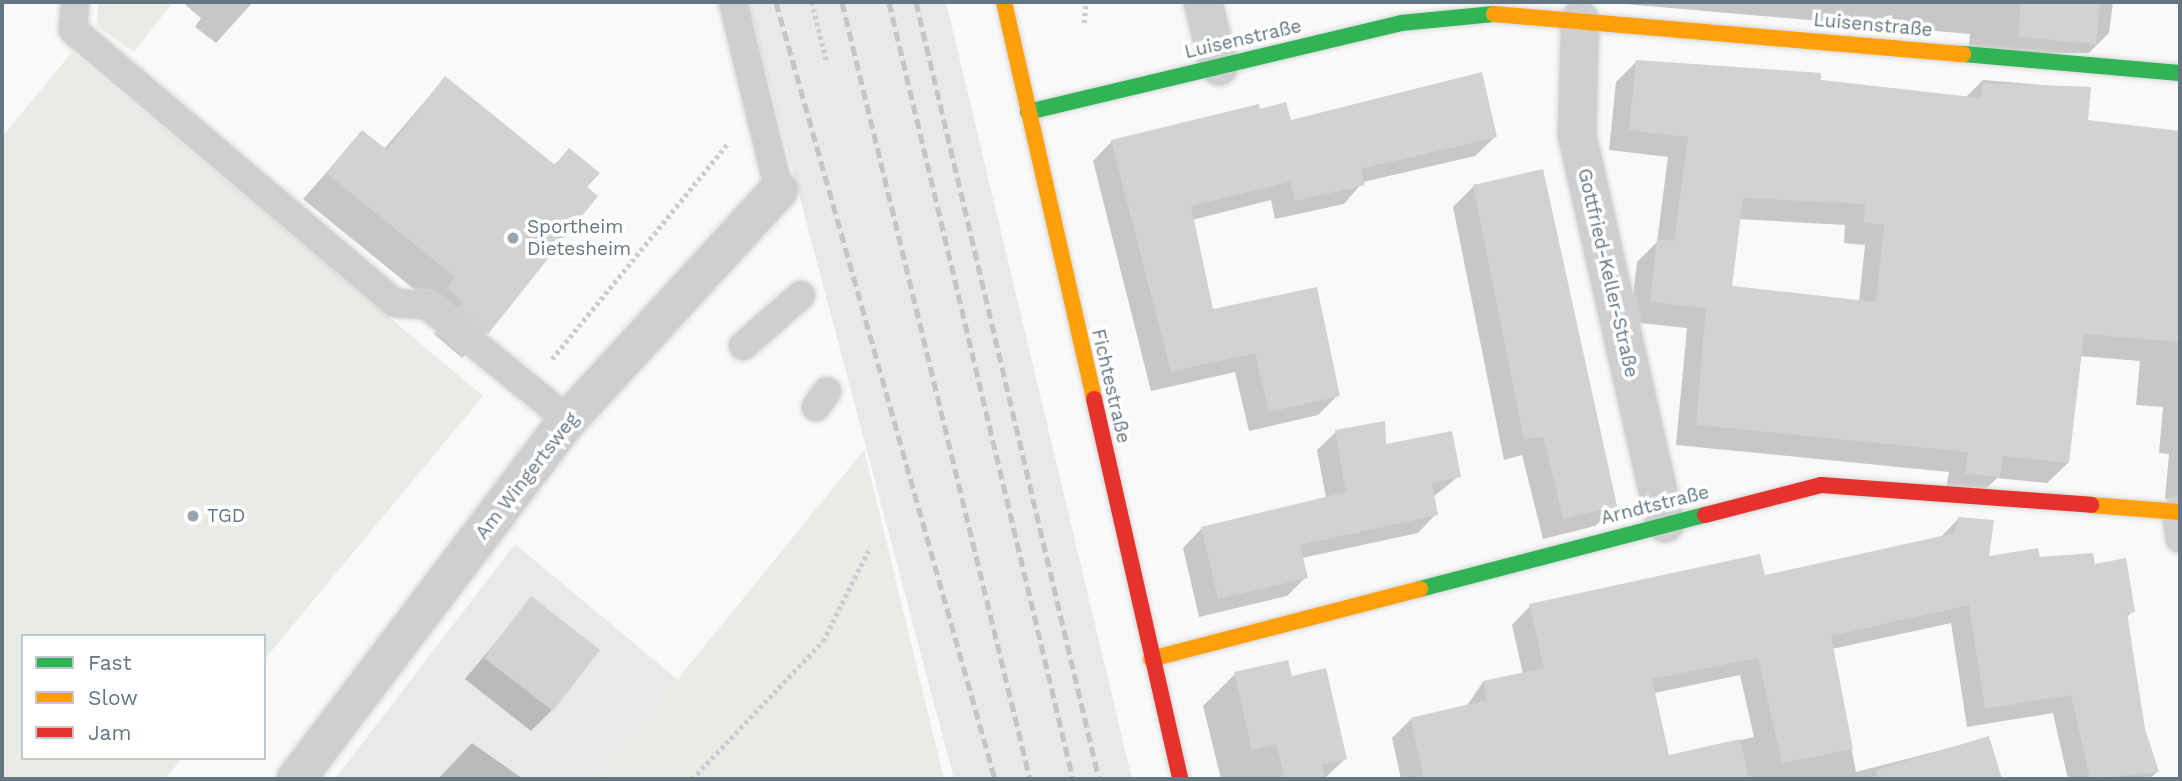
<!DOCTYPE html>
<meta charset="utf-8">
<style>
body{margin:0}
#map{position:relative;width:2182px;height:781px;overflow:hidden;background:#f9f9f9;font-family:"Work Sans",sans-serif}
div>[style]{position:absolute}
.built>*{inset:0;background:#e8e9e9}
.green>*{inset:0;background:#e8ebe6}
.shadow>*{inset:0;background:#0003}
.building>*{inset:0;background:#d0d2d3}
.path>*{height:4.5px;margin-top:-2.25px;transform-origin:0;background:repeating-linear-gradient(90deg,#cbcccd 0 3.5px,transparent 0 7px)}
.roads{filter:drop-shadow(0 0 2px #d5d6d7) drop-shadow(0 0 2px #d5d6d7)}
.lane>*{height:28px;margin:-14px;padding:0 14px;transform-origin:14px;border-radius:14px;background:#cecfd0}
.street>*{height:38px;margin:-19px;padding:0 19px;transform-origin:19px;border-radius:19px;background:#cecfd0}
.fast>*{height:16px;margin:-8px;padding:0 8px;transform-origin:8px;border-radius:8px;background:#30b455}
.slow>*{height:16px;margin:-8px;padding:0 8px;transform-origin:8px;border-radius:8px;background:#ff9f0a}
.jam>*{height:16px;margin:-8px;padding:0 8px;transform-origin:8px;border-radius:8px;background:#e5322d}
.rail>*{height:5px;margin-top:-2.5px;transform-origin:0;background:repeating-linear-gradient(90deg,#c3c5c6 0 10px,transparent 0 15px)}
.dots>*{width:19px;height:19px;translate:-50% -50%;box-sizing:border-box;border:4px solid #fff;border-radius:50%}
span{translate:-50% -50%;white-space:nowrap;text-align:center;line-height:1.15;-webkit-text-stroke:7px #fff;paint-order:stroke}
.street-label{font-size:19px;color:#657683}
.poi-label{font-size:19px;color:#657683}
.left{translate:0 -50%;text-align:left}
.frame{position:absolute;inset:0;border:4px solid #657683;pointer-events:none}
.legend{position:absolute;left:21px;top:634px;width:245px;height:126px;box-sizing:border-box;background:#fff;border:2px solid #c1c8cd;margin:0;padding:9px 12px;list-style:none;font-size:21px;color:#657683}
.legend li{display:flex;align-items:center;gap:14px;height:35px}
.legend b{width:35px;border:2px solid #c1c8cd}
</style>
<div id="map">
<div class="built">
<div style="clip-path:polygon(748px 2px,946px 2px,1132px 779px,954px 779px)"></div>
<div style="clip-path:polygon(515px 544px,678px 680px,598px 779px,335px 779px)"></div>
</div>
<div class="green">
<div style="clip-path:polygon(98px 2px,173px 2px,134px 52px,97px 26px)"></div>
<div style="clip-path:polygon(72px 52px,483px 396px,264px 660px,264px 636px,23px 636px,23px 758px,182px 758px,165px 779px,2px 779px,2px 137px)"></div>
<div style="clip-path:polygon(864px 450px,944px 779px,598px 779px,663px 697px)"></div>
</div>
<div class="shadow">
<div style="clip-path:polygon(182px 2px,253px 2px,216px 43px,195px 27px,201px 18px)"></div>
<div style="clip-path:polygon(1602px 2px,2113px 2px,2109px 33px,2089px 53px,1968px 54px,1970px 34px)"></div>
<div style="clip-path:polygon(evenodd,1636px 62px,1965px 98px,1983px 80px,2089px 89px,2086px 122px,2180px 133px,2180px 500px,2165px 499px,2169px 454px,2159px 453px,2163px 407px,2136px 405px,2140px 361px,2080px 356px,2068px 463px,2047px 483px,1997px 478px,1978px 496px,1945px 494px,1949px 472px,1676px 445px,1687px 328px,1630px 322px,1637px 262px,1657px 242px,1668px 157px,1609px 150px,1616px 82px,1636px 62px,1738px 219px,1845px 225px,1844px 243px,1865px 245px,1859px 302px,1730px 288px,1738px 219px)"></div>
<div style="clip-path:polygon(445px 78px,553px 166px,569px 150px,585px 188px,487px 332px,462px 358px,434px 334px,440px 328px,431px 303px,303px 199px,362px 132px,383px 150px)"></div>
<div style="clip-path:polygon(1259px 111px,1289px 122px,1495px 137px,1475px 156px,1363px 182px,1344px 204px,1275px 219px,1271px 200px,1192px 220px,1212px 311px,1338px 395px,1318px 415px,1249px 431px,1235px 372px,1151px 391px,1093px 161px,1112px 141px)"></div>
<div style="clip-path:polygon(1474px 186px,1616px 506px,1595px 526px,1543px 539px,1522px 455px,1504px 460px,1453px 207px)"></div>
<div style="clip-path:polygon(1336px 432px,1459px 476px,1433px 497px,1436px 514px,1418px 533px,1302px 558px,1306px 577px,1287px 596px,1199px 617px,1183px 548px,1201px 529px,1326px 498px,1317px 450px)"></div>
<div style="clip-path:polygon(evenodd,1958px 519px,1987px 559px,2093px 566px,2133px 611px,2126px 618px,2143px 730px,2157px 772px,2149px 779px,2068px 779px,2053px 713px,1967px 727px,1951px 623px,1832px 649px,1856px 772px,1988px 738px,2000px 779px,1401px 779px,1392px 738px,1410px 720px,1466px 707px,1483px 682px,1523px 674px,1512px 625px,1530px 606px,1764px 577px,1940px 538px,1958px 519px,1740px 675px,1754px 737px,1668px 757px,1654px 693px,1740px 675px)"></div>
<div style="clip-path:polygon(532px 599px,552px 710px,531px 731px,465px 679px)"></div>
<div style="clip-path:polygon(1235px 674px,1345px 759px,1324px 779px,1221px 779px,1203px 706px)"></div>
<div style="clip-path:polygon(472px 743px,523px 779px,438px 779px)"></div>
</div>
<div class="building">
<div style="clip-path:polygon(2021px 2px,2100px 2px,2096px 44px,2018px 37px)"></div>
<div style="clip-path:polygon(evenodd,1636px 60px,1821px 73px,1821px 80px,1981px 98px,1982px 83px,2091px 87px,2088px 120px,2180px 131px,2180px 342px,2084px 334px,2069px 463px,2003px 456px,2000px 477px,1965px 474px,1968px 452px,1696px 425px,1706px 308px,1650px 302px,1657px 239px,1674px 241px,1688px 137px,1629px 130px,1636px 60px,1743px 198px,1865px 204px,1864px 223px,1884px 225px,1876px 302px,1732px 286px,1743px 198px)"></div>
<div style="clip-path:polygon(1482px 72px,1497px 137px,1361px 169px,1365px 185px,1295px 201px,1290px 182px,1191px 206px,1213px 309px,1317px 287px,1340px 396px,1269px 412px,1255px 353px,1171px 372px,1111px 140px,1259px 104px,1260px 109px,1286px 102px,1291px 120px)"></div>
<div style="clip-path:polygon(445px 76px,555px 165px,569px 148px,600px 173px,587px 187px,598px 196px,488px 334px,457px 308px,463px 302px,447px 288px,455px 277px,326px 173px,362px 130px,387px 150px)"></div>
<div style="clip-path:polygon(1543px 169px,1617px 506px,1563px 519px,1543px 436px,1524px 440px,1473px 185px)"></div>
<div style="clip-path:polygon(1385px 421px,1386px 444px,1452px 431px,1461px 477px,1432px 483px,1438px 515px,1300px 545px,1308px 578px,1218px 599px,1201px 527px,1346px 492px,1335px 430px)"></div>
<div style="clip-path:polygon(1958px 517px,1994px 520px,1989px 556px,2038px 548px,2040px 557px,2093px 553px,2095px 564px,2126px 558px,2135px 612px,2127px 613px,2145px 729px,2159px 772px,2090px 779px,2071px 695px,1985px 709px,1969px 605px,1831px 636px,1853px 749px,1782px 763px,1758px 658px,1652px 679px,1669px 755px,1740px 739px,1749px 779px,1424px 779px,1410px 718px,1487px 700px,1483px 681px,1544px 668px,1529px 604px,1760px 554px,1765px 575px,1955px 533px)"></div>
<div style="clip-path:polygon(531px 596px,600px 650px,553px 711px,484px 658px)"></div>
<div style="clip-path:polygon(1288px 660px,1292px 676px,1326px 668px,1347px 759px,1322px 765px,1325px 779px,1285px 779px,1276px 744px,1252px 750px,1234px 672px)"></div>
<div style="clip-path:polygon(1989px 736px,2002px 779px,1878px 779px,1876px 770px)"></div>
</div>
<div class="path">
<div style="left:812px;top:2px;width:63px;rotate:76.2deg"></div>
<div style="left:1084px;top:23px;width:21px;rotate:-85deg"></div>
<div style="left:552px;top:359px;width:279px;rotate:-50.8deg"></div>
<div style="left:692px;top:779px;width:190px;rotate:-46.5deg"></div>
<div style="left:823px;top:641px;width:105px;rotate:-63.4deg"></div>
</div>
<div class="roads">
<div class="lane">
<div style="left:75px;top:2px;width:28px;rotate:94deg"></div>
<div style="left:73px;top:30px;width:422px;rotate:40.3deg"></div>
<div style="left:395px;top:303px;width:32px;rotate:4deg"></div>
<div style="left:427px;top:305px;width:182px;rotate:39.2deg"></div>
<div style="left:733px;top:2px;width:194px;rotate:76.3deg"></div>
<div style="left:743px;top:346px;width:77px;rotate:-41.3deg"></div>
<div style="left:816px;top:407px;width:19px;rotate:-55deg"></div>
<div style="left:2176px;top:512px;width:27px;rotate:82deg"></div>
</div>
<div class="street">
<div style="left:1203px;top:2px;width:66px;rotate:76deg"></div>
<div style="left:1580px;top:20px;width:115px;rotate:91.5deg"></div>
<div style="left:1577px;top:135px;width:398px;rotate:77.2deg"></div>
<div style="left:296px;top:779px;width:450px;rotate:-52.9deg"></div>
<div style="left:568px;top:420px;width:312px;rotate:-47.5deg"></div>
</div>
<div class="fast">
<div style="left:1963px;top:54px;width:218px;rotate:5deg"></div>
<div style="left:1028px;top:112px;width:383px;rotate:-13.4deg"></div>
<div style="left:1401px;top:23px;width:93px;rotate:-5.5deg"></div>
<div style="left:1420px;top:589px;width:294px;rotate:-14.6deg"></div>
</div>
<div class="slow">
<div style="left:1004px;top:2px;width:407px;rotate:77.2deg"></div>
<div style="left:1494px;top:14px;width:471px;rotate:4.9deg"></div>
<div style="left:2091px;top:505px;width:89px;rotate:4.5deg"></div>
<div style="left:1151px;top:659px;width:278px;rotate:-14.6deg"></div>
</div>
<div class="jam">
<div style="left:1094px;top:399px;width:390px;rotate:77.2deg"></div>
<div style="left:1705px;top:515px;width:120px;rotate:-14.5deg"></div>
<div style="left:1821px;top:485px;width:271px;rotate:4.2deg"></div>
</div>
</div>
<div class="rail">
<div style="left:776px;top:2px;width:807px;rotate:74.26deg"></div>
<div style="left:842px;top:2px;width:799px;rotate:76.4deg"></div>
<div style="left:889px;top:2px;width:798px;rotate:76.68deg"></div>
<div style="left:916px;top:2px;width:798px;rotate:76.75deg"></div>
</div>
<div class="dots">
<div style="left:513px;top:238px;background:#99a4ac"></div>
<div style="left:193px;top:516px;background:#99a4ac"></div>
</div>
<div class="street-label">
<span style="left:1873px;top:25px;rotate:5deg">Luisenstraße</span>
<span style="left:1243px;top:39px;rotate:-13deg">Luisenstraße</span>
<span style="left:1608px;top:273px;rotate:77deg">Gottfried-Keller-Straße</span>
<span style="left:1111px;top:386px;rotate:77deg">Fichtestraße</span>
<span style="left:527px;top:476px;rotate:-52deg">Am Wingertsweg</span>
<span style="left:1655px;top:505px;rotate:-14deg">Arndtstraße</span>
</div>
<div class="poi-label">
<span class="left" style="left:527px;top:238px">Sportheim<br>Dietesheim</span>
<span class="left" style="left:207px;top:516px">TGD</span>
</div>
<div class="frame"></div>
<ul class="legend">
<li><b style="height:9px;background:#30b455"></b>Fast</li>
<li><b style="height:9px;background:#ff9f0a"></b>Slow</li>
<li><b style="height:9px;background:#e5322d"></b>Jam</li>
</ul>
</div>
